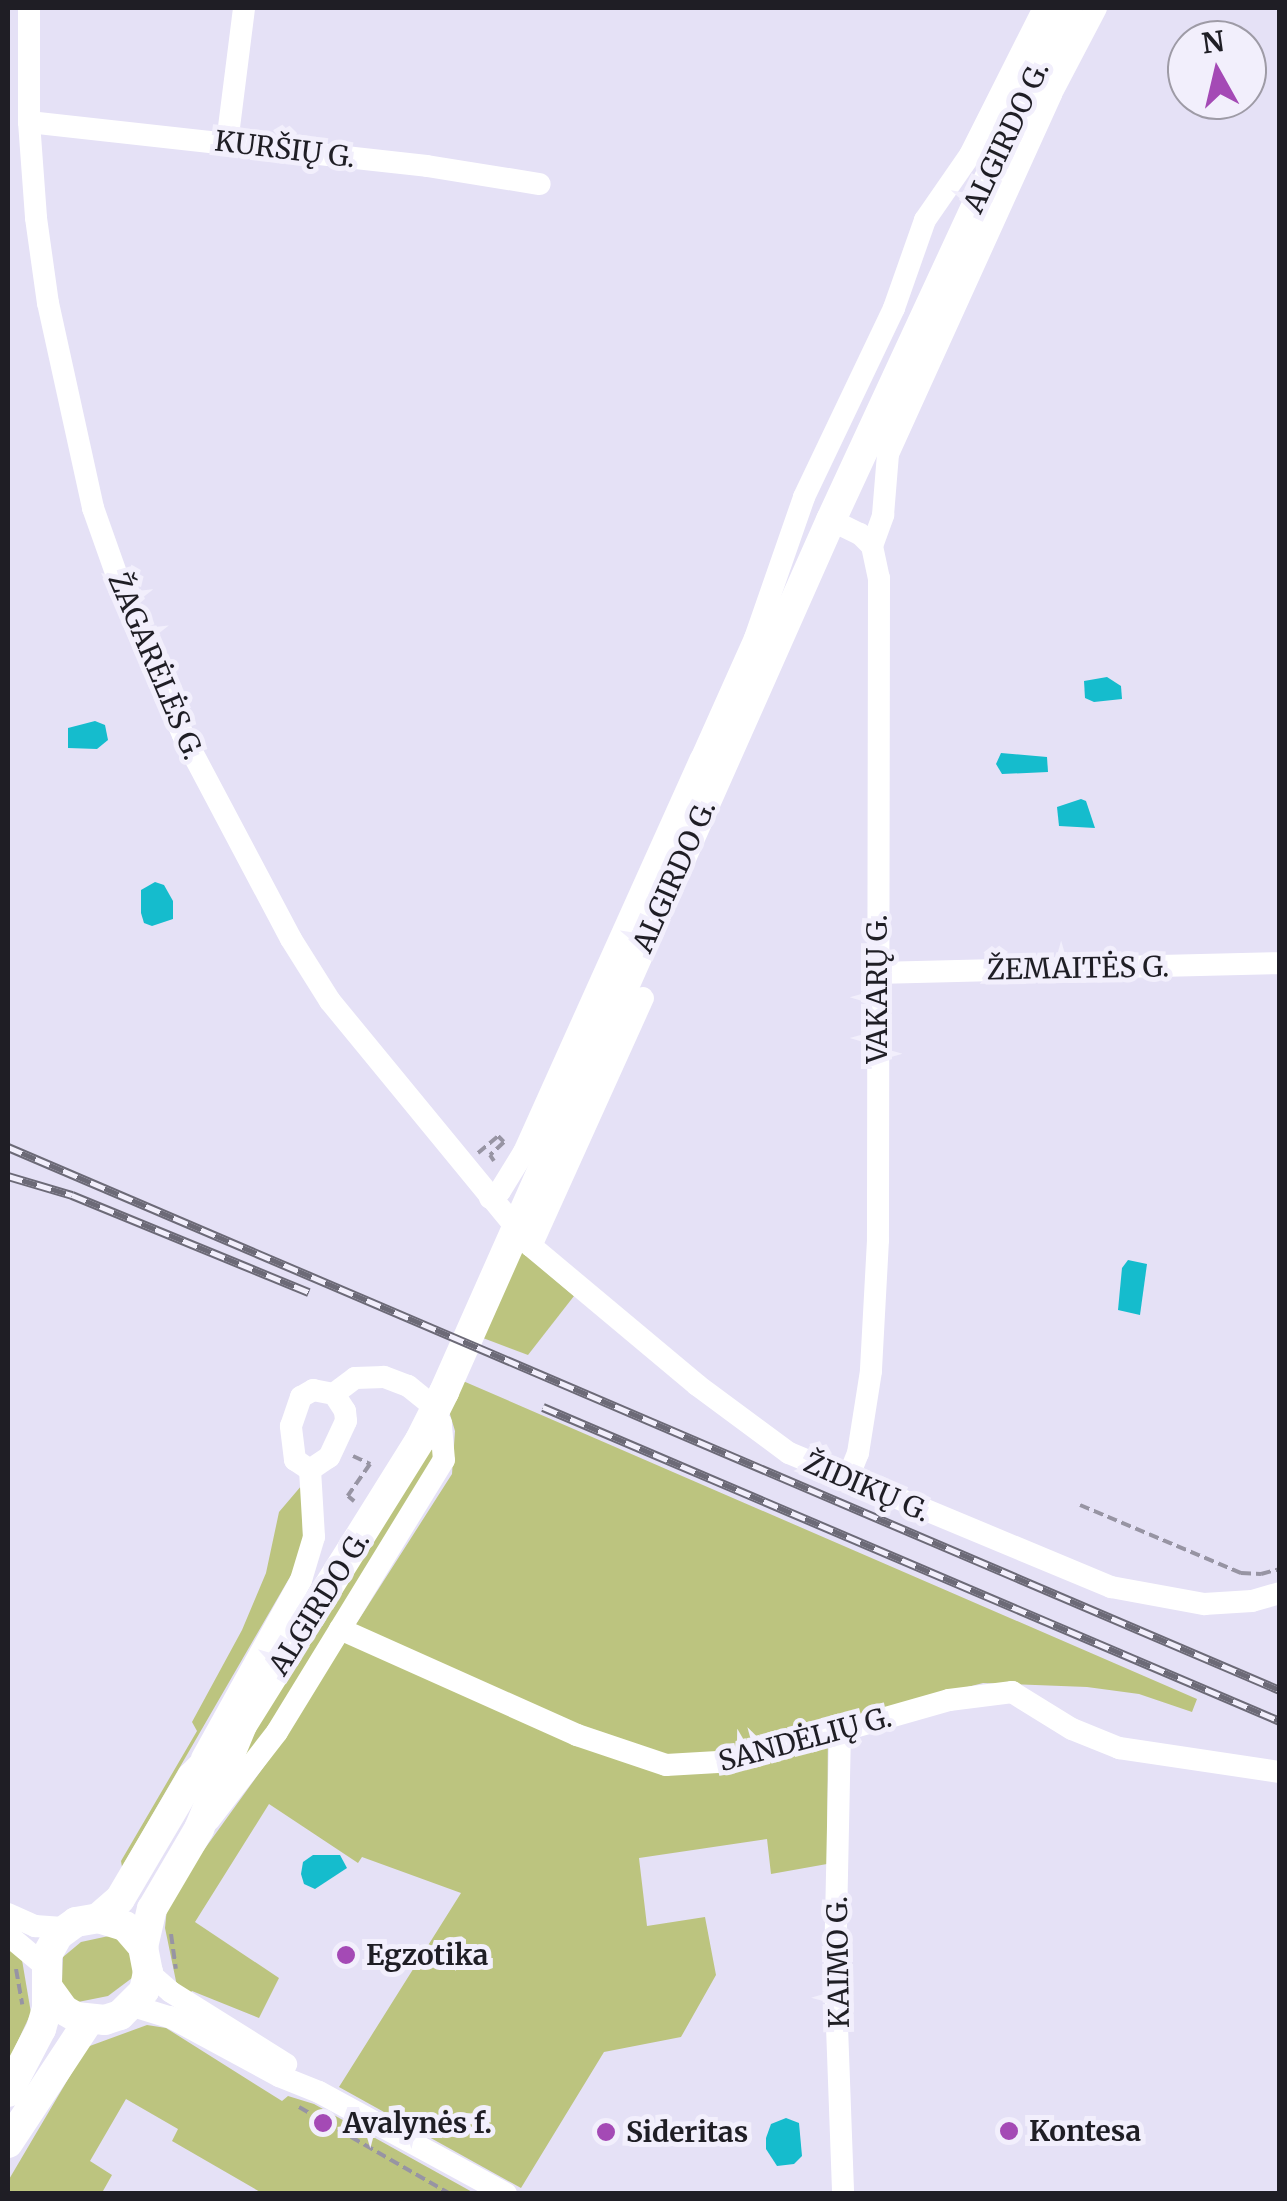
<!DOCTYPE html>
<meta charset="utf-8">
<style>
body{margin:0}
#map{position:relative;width:1287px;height:2201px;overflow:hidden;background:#e5e1f6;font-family:Merriweather,serif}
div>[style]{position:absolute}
.green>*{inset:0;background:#bcc47f}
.water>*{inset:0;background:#15bccd}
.path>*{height:4px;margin-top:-2px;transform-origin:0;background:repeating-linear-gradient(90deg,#9794a3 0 10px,transparent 0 15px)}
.minor>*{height:22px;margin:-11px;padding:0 11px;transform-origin:11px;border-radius:11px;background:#fff}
.major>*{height:30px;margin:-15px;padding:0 15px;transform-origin:15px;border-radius:15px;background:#fff}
.rail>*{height:9px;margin-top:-4.5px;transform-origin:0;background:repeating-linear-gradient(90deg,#f2effc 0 15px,#6c6a77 0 30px);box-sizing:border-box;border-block:2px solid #6c6a77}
.dots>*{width:28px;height:28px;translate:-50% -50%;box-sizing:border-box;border:5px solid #f2effc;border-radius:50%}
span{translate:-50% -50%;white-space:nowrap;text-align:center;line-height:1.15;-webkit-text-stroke:10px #f2effc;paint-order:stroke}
.street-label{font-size:28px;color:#1f1e25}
.poi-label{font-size:28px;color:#1f1e25;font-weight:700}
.left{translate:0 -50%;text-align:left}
.frame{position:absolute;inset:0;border:10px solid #1f1e25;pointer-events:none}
.north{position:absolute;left:1167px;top:20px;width:100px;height:100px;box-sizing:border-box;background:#f2effc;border:2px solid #9e9ba6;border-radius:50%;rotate:352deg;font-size:28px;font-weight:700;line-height:40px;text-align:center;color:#1f1e25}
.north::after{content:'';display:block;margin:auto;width:35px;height:45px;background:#a44ab5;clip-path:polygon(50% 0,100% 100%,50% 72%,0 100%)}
</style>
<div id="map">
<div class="green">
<div style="clip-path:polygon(521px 1251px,574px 1296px,528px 1355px,483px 1338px)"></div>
<div style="clip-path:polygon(463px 1381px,1197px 1699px,1192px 1712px,1139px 1694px,1087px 1687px,983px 1683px,828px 1723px,827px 1864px,771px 1874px,767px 1839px,639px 1858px,647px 1926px,705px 1917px,716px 1975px,681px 2037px,604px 2052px,521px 2188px,339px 2087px,461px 1893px,362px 1857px,358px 1863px,269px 1804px,195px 1922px,279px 1978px,259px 2018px,192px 1991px,187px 1996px,177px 1986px,165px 1928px,167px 1908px,193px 1865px,273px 1754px,452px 1474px,455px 1431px,449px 1411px)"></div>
<div style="clip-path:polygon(434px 1438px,436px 1453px,266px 1733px,228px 1780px,257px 1726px)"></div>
<div style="clip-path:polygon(302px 1485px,303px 1539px,294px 1570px,122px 1867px,121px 1861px,197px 1731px,192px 1722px,242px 1630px,266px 1573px,279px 1512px)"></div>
<div style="clip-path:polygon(118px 1934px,136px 1957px,132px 1978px,108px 1996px,78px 2002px,71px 1998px,62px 1983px,63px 1957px,81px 1942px)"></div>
<div style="clip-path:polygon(8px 1943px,22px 1960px,31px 2013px,8px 2062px)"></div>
<div style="clip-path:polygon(147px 2025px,166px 2028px,282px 2101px,288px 2096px,314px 2104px,474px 2193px,262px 2193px,172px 2141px,178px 2129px,126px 2099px,90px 2161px,112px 2175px,103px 2191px,106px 2193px,8px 2194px,8px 2181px,87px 2047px)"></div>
</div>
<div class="water">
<div style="clip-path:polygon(1107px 677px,1121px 686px,1122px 699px,1094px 702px,1085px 698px,1084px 681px)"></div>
<div style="clip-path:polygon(95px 721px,105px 725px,108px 740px,97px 749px,68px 748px,68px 728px)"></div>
<div style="clip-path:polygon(1001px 753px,1047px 757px,1048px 772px,1002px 774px,996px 764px)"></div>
<div style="clip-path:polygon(1081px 799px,1086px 801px,1095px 828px,1059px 826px,1057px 807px)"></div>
<div style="clip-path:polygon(155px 882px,164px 885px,173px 901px,173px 919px,152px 926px,144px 923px,141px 913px,141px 890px)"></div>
<div style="clip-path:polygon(1128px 1260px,1147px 1264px,1140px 1315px,1118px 1310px,1122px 1268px)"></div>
<div style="clip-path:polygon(313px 1855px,340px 1855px,347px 1868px,315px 1889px,304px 1884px,301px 1874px,303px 1862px)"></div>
<div style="clip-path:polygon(786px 2118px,799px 2123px,802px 2156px,794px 2164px,777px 2166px,766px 2149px,766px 2138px,771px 2124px)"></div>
</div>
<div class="path">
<div style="left:478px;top:1153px;width:26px;rotate:-40deg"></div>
<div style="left:498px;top:1136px;width:8px;rotate:45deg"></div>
<div style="left:504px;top:1142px;width:19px;rotate:137deg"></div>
<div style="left:490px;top:1155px;width:7px;rotate:56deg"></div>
<div style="left:353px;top:1456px;width:19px;rotate:25deg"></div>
<div style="left:370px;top:1464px;width:39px;rotate:125deg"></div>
<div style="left:348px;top:1496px;width:8px;rotate:40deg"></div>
<div style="left:1080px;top:1505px;width:175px;rotate:22.9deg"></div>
<div style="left:1241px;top:1573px;width:20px;rotate:3deg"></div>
<div style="left:1261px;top:1574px;width:20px;rotate:-15deg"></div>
<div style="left:171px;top:1934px;width:35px;rotate:82deg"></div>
<div style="left:16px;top:1969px;width:36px;rotate:80deg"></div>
<div style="left:299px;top:2107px;width:174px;rotate:29.9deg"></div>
</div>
<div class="minor">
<div style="left:29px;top:8px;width:114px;rotate:90deg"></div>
<div style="left:29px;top:122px;width:96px;rotate:85.8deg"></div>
<div style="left:36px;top:218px;width:86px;rotate:82deg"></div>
<div style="left:48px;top:303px;width:210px;rotate:77.6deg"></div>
<div style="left:93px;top:508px;width:120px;rotate:70.5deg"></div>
<div style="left:133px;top:621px;width:124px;rotate:66.3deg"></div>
<div style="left:183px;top:735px;width:231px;rotate:62.1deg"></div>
<div style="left:291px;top:939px;width:73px;rotate:57.8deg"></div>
<div style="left:330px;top:1001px;width:317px;rotate:50.6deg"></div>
<div style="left:531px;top:1246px;width:217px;rotate:39.9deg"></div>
<div style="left:697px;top:1385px;width:114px;rotate:36.5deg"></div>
<div style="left:789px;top:1453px;width:349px;rotate:22.6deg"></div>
<div style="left:1111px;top:1587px;width:95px;rotate:10.4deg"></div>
<div style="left:1204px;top:1604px;width:48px;rotate:-3.6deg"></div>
<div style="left:1252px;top:1601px;width:29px;rotate:-16deg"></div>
<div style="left:29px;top:122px;width:400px;rotate:6.3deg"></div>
<div style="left:427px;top:166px;width:114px;rotate:9.1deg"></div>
<div style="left:227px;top:143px;width:136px;rotate:-82.8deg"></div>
<div style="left:831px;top:520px;width:32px;rotate:26deg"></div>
<div style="left:860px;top:534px;width:17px;rotate:45deg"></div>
<div style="left:872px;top:546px;width:33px;rotate:78deg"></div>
<div style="left:879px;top:578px;width:662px;rotate:90.09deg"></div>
<div style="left:878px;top:1240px;width:131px;rotate:93.1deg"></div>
<div style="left:871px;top:1371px;width:83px;rotate:99deg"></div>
<div style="left:858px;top:1453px;width:27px;rotate:112deg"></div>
<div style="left:872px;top:546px;width:33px;rotate:-70deg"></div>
<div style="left:883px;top:515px;width:61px;rotate:-85.3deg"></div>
<div style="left:888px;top:454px;width:395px;rotate:-65.6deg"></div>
<div style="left:1051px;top:94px;width:97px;rotate:-62.4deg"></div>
<div style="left:876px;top:973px;width:404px;rotate:-1.4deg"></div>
<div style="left:490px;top:1198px;width:12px;rotate:-35deg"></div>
<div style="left:500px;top:1191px;width:46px;rotate:-58.4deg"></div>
<div style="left:524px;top:1152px;width:431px;rotate:-65.8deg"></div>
<div style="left:701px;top:759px;width:133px;rotate:-65.9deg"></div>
<div style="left:755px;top:638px;width:149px;rotate:-70.8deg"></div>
<div style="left:804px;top:497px;width:209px;rotate:-64.5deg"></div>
<div style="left:894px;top:308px;width:93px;rotate:-70.6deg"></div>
<div style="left:925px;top:220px;width:79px;rotate:-55.3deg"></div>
<div style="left:970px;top:155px;width:165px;rotate:-63.3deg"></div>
<div style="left:531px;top:1246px;width:272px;rotate:-65.7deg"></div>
<div style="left:313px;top:1390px;width:21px;rotate:11deg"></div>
<div style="left:334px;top:1394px;width:20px;rotate:57deg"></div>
<div style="left:345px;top:1411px;width:10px;rotate:84deg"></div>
<div style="left:346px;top:1421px;width:40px;rotate:115deg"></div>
<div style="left:329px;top:1457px;width:23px;rotate:146deg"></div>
<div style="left:310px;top:1470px;width:18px;rotate:-146deg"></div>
<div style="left:295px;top:1460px;width:34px;rotate:-97deg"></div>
<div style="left:291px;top:1426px;width:31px;rotate:-71deg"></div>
<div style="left:301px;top:1397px;width:14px;rotate:-30deg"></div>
<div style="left:340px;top:1629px;width:260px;rotate:24.1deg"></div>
<div style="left:577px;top:1735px;width:94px;rotate:18.6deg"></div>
<div style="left:666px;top:1765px;width:69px;rotate:-3.3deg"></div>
<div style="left:735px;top:1761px;width:223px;rotate:-15.9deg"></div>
<div style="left:949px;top:1700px;width:64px;rotate:-7.2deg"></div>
<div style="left:1012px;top:1692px;width:70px;rotate:31.7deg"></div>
<div style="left:1072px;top:1729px;width:51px;rotate:22deg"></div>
<div style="left:1119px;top:1748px;width:163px;rotate:8.5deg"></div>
<div style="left:840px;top:1731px;width:241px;rotate:91.2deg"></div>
<div style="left:835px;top:1972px;width:222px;rotate:87.9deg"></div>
<div style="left:202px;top:1758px;width:204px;rotate:-60.9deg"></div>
<div style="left:301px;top:1580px;width:45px;rotate:-73.2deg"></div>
<div style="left:314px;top:1537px;width:67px;rotate:-93.4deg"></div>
<div style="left:209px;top:1820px;width:111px;rotate:-52.3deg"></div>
<div style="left:277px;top:1732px;width:319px;rotate:-58.5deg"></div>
<div style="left:444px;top:1460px;width:37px;rotate:-95deg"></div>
<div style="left:441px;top:1423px;width:25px;rotate:-122deg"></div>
<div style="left:428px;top:1402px;width:26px;rotate:-141deg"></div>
<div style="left:408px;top:1386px;width:26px;rotate:-159deg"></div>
<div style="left:384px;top:1377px;width:29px;rotate:178deg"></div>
<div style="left:355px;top:1378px;width:26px;rotate:143deg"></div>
<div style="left:8px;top:1914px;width:30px;rotate:24deg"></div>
<div style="left:35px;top:1926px;width:31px;rotate:4deg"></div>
<div style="left:8px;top:1935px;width:48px;rotate:40deg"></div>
<div style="left:148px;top:1972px;width:30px;rotate:41deg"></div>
<div style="left:171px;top:1992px;width:136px;rotate:32.1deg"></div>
<div style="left:133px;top:2006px;width:39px;rotate:17deg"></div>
<div style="left:170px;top:2017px;width:124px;rotate:28.4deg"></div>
<div style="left:279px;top:2076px;width:43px;rotate:21.8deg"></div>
<div style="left:319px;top:2092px;width:213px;rotate:28.6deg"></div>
</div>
<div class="major">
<div style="left:98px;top:1918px;width:29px;rotate:-41deg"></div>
<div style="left:120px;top:1899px;width:142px;rotate:-59.5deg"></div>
<div style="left:192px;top:1777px;width:57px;rotate:-45.7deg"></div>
<div style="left:143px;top:1947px;width:39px;rotate:-77deg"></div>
<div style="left:152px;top:1909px;width:93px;rotate:-59.6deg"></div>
<div style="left:199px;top:1829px;width:113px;rotate:-67.5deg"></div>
<div style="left:242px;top:1725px;width:336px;rotate:-58deg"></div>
<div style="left:420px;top:1440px;width:54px;rotate:-63.4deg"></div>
<div style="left:444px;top:1392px;width:954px;rotate:-66.07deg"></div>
<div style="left:831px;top:520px;width:564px;rotate:-65.16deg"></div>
<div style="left:8px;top:2092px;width:71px;rotate:-62.4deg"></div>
<div style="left:41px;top:2029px;width:22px;rotate:-74deg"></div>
<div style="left:47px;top:2008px;width:53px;rotate:-90deg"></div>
<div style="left:47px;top:1955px;width:23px;rotate:-61deg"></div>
<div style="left:58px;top:1935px;width:22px;rotate:-36deg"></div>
<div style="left:76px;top:1922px;width:22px;rotate:-10deg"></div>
<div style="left:98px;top:1918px;width:28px;rotate:17deg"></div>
<div style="left:125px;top:1926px;width:28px;rotate:49deg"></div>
<div style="left:143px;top:1947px;width:25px;rotate:79deg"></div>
<div style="left:148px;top:1972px;width:19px;rotate:102deg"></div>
<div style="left:144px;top:1991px;width:34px;rotate:135deg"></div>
<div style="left:120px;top:2015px;width:16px;rotate:162deg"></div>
<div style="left:105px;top:2020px;width:29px;rotate:-174deg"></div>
<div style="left:76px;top:2017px;width:14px;rotate:-150deg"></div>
<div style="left:64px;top:2010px;width:27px;rotate:-126deg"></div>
<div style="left:8px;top:2143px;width:147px;rotate:-56.6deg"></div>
</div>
<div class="rail">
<div style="left:8px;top:1147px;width:1383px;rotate:23.12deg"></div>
<div style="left:8px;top:1176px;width:67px;rotate:16.5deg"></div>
<div style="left:72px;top:1195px;width:256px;rotate:22.3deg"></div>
<div style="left:543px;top:1407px;width:801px;rotate:23.08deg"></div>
</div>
<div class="dots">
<div style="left:346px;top:1955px;background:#a44ab5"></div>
<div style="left:323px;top:2123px;background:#a44ab5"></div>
<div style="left:1009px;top:2131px;background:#a44ab5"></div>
<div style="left:606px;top:2132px;background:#a44ab5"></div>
</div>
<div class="street-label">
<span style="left:1006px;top:137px;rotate:-65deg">ALGIRDO G.</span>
<span style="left:285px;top:149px;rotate:7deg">KURŠIŲ G.</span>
<span style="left:156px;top:666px;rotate:67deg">ŽAGARĖLĖS G.</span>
<span style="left:674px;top:876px;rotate:-66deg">ALGIRDO G.</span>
<span style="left:1078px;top:968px;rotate:-1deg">ŽEMAITĖS G.</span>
<span style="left:877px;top:989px;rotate:-90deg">VAKARŲ G.</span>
<span style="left:867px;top:1487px;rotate:23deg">ŽIDIKŲ G.</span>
<span style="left:319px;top:1603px;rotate:-58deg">ALGIRDO G.</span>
<span style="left:805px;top:1739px;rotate:-15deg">SANDĖLIŲ G.</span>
<span style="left:838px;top:1962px;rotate:-91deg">KAIMO G.</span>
</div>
<div class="poi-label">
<span class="left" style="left:366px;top:1955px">Egzotika</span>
<span class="left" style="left:343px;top:2123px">Avalynės f.</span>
<span class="left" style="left:1029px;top:2131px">Kontesa</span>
<span class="left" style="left:626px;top:2132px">Sideritas</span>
</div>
<div class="frame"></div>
<div class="north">N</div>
</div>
